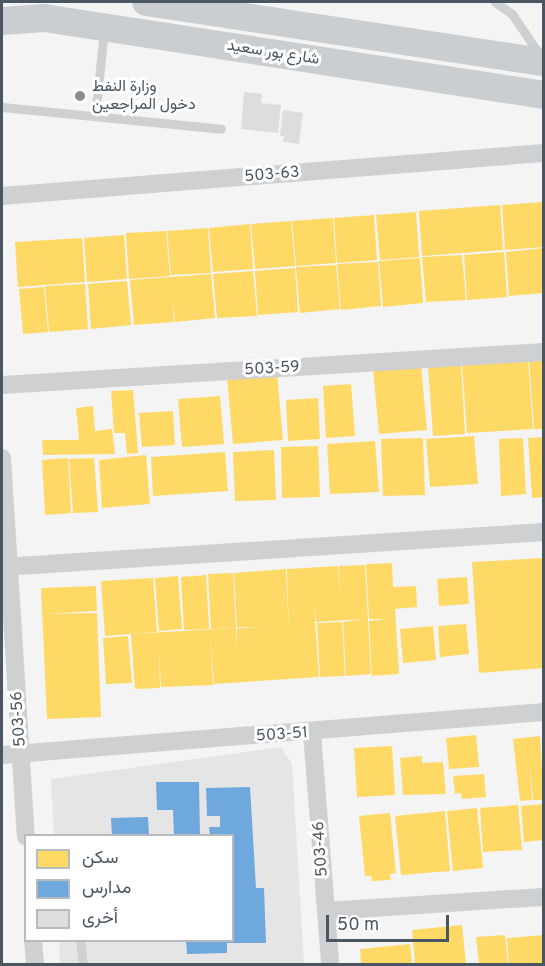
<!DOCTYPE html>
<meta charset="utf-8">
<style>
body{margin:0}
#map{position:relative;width:545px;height:966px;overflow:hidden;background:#f4f4f4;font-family:Overpass,Vazirmatn,sans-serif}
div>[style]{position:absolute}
.education>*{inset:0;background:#e6e5e6}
.homes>*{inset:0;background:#ffd966}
.schools>*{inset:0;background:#6fa8dc}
.building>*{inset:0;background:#ddddde}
.service>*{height:9px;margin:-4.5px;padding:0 4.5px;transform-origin:4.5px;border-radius:4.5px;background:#ced0d2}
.minor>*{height:18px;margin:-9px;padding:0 9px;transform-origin:9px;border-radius:9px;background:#ced0d2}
.primary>*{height:28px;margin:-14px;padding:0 14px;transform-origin:14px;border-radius:14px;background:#caced1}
.dots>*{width:16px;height:16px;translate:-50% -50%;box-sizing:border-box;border:3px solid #fff;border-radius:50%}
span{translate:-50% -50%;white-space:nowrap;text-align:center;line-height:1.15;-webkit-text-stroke:6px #fff;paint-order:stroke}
.street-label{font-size:16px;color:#4a5661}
.poi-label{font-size:16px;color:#4a5661}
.left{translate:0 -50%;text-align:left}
.frame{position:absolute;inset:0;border:3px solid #4a5661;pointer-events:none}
.legend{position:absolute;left:24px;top:834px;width:210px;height:108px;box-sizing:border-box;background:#fff;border:2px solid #b7bbc0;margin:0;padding:8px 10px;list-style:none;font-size:18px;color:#4a5661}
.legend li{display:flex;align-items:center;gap:12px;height:30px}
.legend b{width:30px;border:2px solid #b7bbc0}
.scale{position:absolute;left:326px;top:915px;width:123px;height:27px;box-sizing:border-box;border:3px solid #4a5661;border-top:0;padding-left:8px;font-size:18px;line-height:21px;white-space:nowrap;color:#4a5661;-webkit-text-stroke:4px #fff;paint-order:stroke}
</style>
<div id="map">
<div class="education">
<div style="clip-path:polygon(281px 747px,292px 764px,304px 964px,60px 964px,59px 941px,232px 940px,232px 836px,54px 835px,51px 779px)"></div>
</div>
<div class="homes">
<div style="clip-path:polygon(543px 202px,544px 247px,505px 250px,502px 205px)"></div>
<div style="clip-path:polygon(500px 205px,503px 250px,422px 256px,419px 211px)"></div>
<div style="clip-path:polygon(416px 212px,419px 257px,380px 260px,376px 215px)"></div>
<div style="clip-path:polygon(374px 215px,377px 260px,337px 263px,334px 218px)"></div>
<div style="clip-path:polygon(333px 218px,336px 263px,296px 266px,292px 221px)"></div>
<div style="clip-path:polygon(291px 221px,295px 266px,255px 269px,251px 224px)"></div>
<div style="clip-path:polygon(250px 224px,253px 269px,213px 272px,209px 228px)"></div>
<div style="clip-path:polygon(208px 228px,211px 273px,171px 275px,167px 231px)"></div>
<div style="clip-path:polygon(166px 231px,170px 276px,129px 279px,126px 233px)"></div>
<div style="clip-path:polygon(124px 235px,127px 279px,87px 282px,84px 238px)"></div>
<div style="clip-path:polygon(82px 238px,85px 282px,18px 287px,15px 242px)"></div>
<div style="clip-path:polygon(544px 248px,544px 293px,509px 296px,506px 252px)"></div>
<div style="clip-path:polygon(504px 252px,507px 297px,467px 300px,464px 255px)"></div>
<div style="clip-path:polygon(462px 255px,466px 300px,426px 302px,422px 257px)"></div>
<div style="clip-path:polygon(420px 258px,423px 303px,383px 307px,379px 261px)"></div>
<div style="clip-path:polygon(378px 262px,381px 306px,341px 310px,337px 264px)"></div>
<div style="clip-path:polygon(336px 265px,340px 309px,300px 313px,296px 267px)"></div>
<div style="clip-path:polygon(295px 268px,298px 312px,258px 315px,255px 271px)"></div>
<div style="clip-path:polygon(253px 271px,257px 316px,217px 318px,213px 274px)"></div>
<div style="clip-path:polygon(211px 274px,215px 318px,175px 322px,173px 298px,174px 322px,134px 325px,130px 280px)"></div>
<div style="clip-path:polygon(127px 281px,131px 325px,91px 329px,88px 284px)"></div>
<div style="clip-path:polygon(85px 284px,88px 329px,49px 332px,45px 286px)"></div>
<div style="clip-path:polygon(44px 287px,48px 332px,23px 334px,19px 289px)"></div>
<div style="clip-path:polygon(544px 359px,544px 429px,534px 429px,529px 360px)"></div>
<div style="clip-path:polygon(528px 360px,533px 429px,467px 433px,462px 364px)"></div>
<div style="clip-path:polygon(461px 365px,465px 434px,433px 436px,428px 366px)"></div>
<div style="clip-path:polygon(421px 366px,427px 430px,379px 434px,373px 369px)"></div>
<div style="clip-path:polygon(277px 374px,283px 440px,233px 444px,227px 378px)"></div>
<div style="clip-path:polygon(351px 384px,355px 436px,326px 438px,323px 386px)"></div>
<div style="clip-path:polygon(133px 390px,138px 453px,127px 454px,125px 433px,114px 433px,111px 391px)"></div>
<div style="clip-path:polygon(220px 396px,224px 444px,182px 447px,178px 399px)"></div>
<div style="clip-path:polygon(318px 398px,320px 439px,288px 441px,286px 400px)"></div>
<div style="clip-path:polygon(93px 406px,95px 431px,112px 429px,115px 454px,43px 455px,42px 440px,79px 440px,76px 408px)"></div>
<div style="clip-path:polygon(173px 411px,175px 445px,142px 447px,139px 413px)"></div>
<div style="clip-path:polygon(474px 436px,478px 484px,430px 487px,426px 439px)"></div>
<div style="clip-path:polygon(544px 437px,544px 497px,532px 498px,528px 438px)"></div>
<div style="clip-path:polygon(423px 438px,425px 495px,383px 496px,381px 439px)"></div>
<div style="clip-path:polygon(523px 438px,526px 494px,501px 496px,499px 439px)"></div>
<div style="clip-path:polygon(375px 441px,379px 492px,330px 494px,327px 444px)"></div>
<div style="clip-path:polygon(318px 446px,320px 497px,282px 498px,281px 447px)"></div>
<div style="clip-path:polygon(274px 450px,276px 500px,235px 501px,233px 452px)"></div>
<div style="clip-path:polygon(225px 452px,228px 491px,153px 496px,151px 457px)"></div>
<div style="clip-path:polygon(146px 455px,150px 504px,102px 508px,99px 460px)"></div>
<div style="clip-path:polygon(68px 458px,71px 513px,45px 515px,42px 460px)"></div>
<div style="clip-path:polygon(94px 458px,98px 512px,73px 513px,69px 459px)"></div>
<div style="clip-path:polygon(544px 558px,544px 668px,479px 673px,472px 562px)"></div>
<div style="clip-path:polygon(392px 563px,393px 587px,416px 586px,417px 607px,395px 609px,399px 674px,372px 676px,369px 621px,387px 619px,369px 619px,366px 564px)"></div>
<div style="clip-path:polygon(365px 565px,371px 674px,346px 676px,343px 622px,364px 619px,316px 622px,314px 606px,319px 677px,214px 684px,210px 633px,213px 685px,161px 687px,159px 650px,160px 688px,135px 689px,131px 634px,236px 628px,237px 647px,237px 628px,263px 627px,237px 627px,234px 573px,286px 569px,289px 632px,287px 569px,338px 566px,340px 595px,339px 566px)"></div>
<div style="clip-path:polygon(233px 573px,236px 628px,211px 629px,208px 574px)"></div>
<div style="clip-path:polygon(206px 575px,209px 629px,184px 630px,181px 577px)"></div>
<div style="clip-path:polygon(178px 576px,182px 629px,159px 631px,155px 578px)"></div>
<div style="clip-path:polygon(467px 577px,469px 604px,439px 606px,437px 579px)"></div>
<div style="clip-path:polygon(153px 578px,157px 632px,105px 636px,101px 581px)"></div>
<div style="clip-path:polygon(96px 586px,97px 611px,45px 614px,97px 613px,101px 717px,47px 719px,41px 588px)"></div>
<div style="clip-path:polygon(342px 622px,345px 676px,320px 677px,317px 623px)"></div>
<div style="clip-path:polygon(466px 624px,469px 654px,440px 657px,438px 626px)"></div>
<div style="clip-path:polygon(433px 626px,436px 660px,403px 663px,400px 629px)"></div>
<div style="clip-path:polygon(128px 636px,132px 683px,106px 684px,103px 638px)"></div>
<div style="clip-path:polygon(476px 735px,479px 767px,449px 769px,446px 738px)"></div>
<div style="clip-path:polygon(540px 736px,544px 800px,533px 800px,530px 765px,532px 800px,520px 801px,513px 739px)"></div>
<div style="clip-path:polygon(392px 746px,395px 795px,357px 797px,354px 748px)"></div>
<div style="clip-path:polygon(422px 756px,422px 763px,443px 762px,446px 794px,403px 795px,400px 758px)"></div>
<div style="clip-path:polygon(484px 774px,486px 797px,462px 799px,461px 793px,455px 794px,453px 776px)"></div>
<div style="clip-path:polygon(544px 804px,544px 840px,524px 842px,521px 806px)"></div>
<div style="clip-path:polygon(518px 805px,522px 850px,483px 852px,480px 808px)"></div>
<div style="clip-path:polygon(477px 808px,483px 868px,453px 871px,447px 811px)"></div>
<div style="clip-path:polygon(445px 811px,450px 871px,401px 875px,395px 816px)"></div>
<div style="clip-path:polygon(390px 813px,396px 873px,390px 874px,391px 880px,372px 881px,371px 876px,365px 876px,359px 816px)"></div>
<div style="clip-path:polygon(462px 925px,466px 964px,415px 964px,412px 930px)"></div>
<div style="clip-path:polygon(505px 935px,508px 964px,479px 964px,476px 937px)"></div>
<div style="clip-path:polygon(544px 935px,544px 964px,509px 964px,507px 938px)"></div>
<div style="clip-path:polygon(410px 944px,412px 964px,361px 964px,360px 949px)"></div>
</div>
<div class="schools">
<div style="clip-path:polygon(156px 782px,199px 782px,200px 836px,174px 836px,173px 810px,157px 810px)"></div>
<div style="clip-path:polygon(250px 787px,256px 888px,264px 888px,266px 943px,227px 943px,227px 953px,187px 954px,186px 940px,232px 940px,232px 836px,210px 836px,209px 827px,220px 827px,220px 816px,207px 816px,206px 788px)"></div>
<div style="clip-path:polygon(148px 817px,149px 836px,112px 836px,111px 818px)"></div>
</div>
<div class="building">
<div style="clip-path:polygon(244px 92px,262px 94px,261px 103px,281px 105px,278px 133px,241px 129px)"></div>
<div style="clip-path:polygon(283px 110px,303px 113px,299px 144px,283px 142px,284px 136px,280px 136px)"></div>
</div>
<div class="service">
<div style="left:495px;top:2px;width:21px;rotate:35deg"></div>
<div style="left:512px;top:14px;width:48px;rotate:56deg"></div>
<div style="left:2px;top:107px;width:220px;rotate:5.7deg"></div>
<div style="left:95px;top:116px;width:86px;rotate:-84deg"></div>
<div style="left:80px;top:940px;width:24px;rotate:83deg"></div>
</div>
<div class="minor">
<div style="left:2px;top:196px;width:543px;rotate:-4.54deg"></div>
<div style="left:2px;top:385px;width:543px;rotate:-3.48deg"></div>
<div style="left:2px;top:458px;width:379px;rotate:86.4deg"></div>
<div style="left:2px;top:567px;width:543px;rotate:-3.69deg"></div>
<div style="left:312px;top:733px;width:232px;rotate:85.5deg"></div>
<div style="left:2px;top:755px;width:544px;rotate:-4.54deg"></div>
<div style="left:326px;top:911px;width:218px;rotate:-3.7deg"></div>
<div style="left:33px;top:940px;width:24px;rotate:85deg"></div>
</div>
<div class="primary">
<div style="left:146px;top:2px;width:402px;rotate:8.6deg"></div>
<div style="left:2px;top:21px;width:42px;rotate:-4.1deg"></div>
<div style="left:44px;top:18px;width:506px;rotate:8.75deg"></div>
</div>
<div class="dots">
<div style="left:80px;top:96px;background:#868d94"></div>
</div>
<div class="street-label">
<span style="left:273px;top:53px;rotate:9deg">شارع بور سعيد</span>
<span style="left:272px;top:175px;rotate:-5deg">503-63</span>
<span style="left:272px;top:369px;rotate:-3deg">503-59</span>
<span style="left:19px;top:719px;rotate:-94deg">503-56</span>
<span style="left:282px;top:735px;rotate:-4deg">503-51</span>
<span style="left:321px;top:849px;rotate:-94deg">503-46</span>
</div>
<div class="poi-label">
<span class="left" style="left:92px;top:96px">وزارة النفط<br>دخول المراجعين</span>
</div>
<div class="frame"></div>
<ul class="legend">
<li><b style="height:16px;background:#ffd966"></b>سكن</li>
<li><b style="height:16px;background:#6fa8dc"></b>مدارس</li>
<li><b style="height:16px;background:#ddddde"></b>أخرى</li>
</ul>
<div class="scale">50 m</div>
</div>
